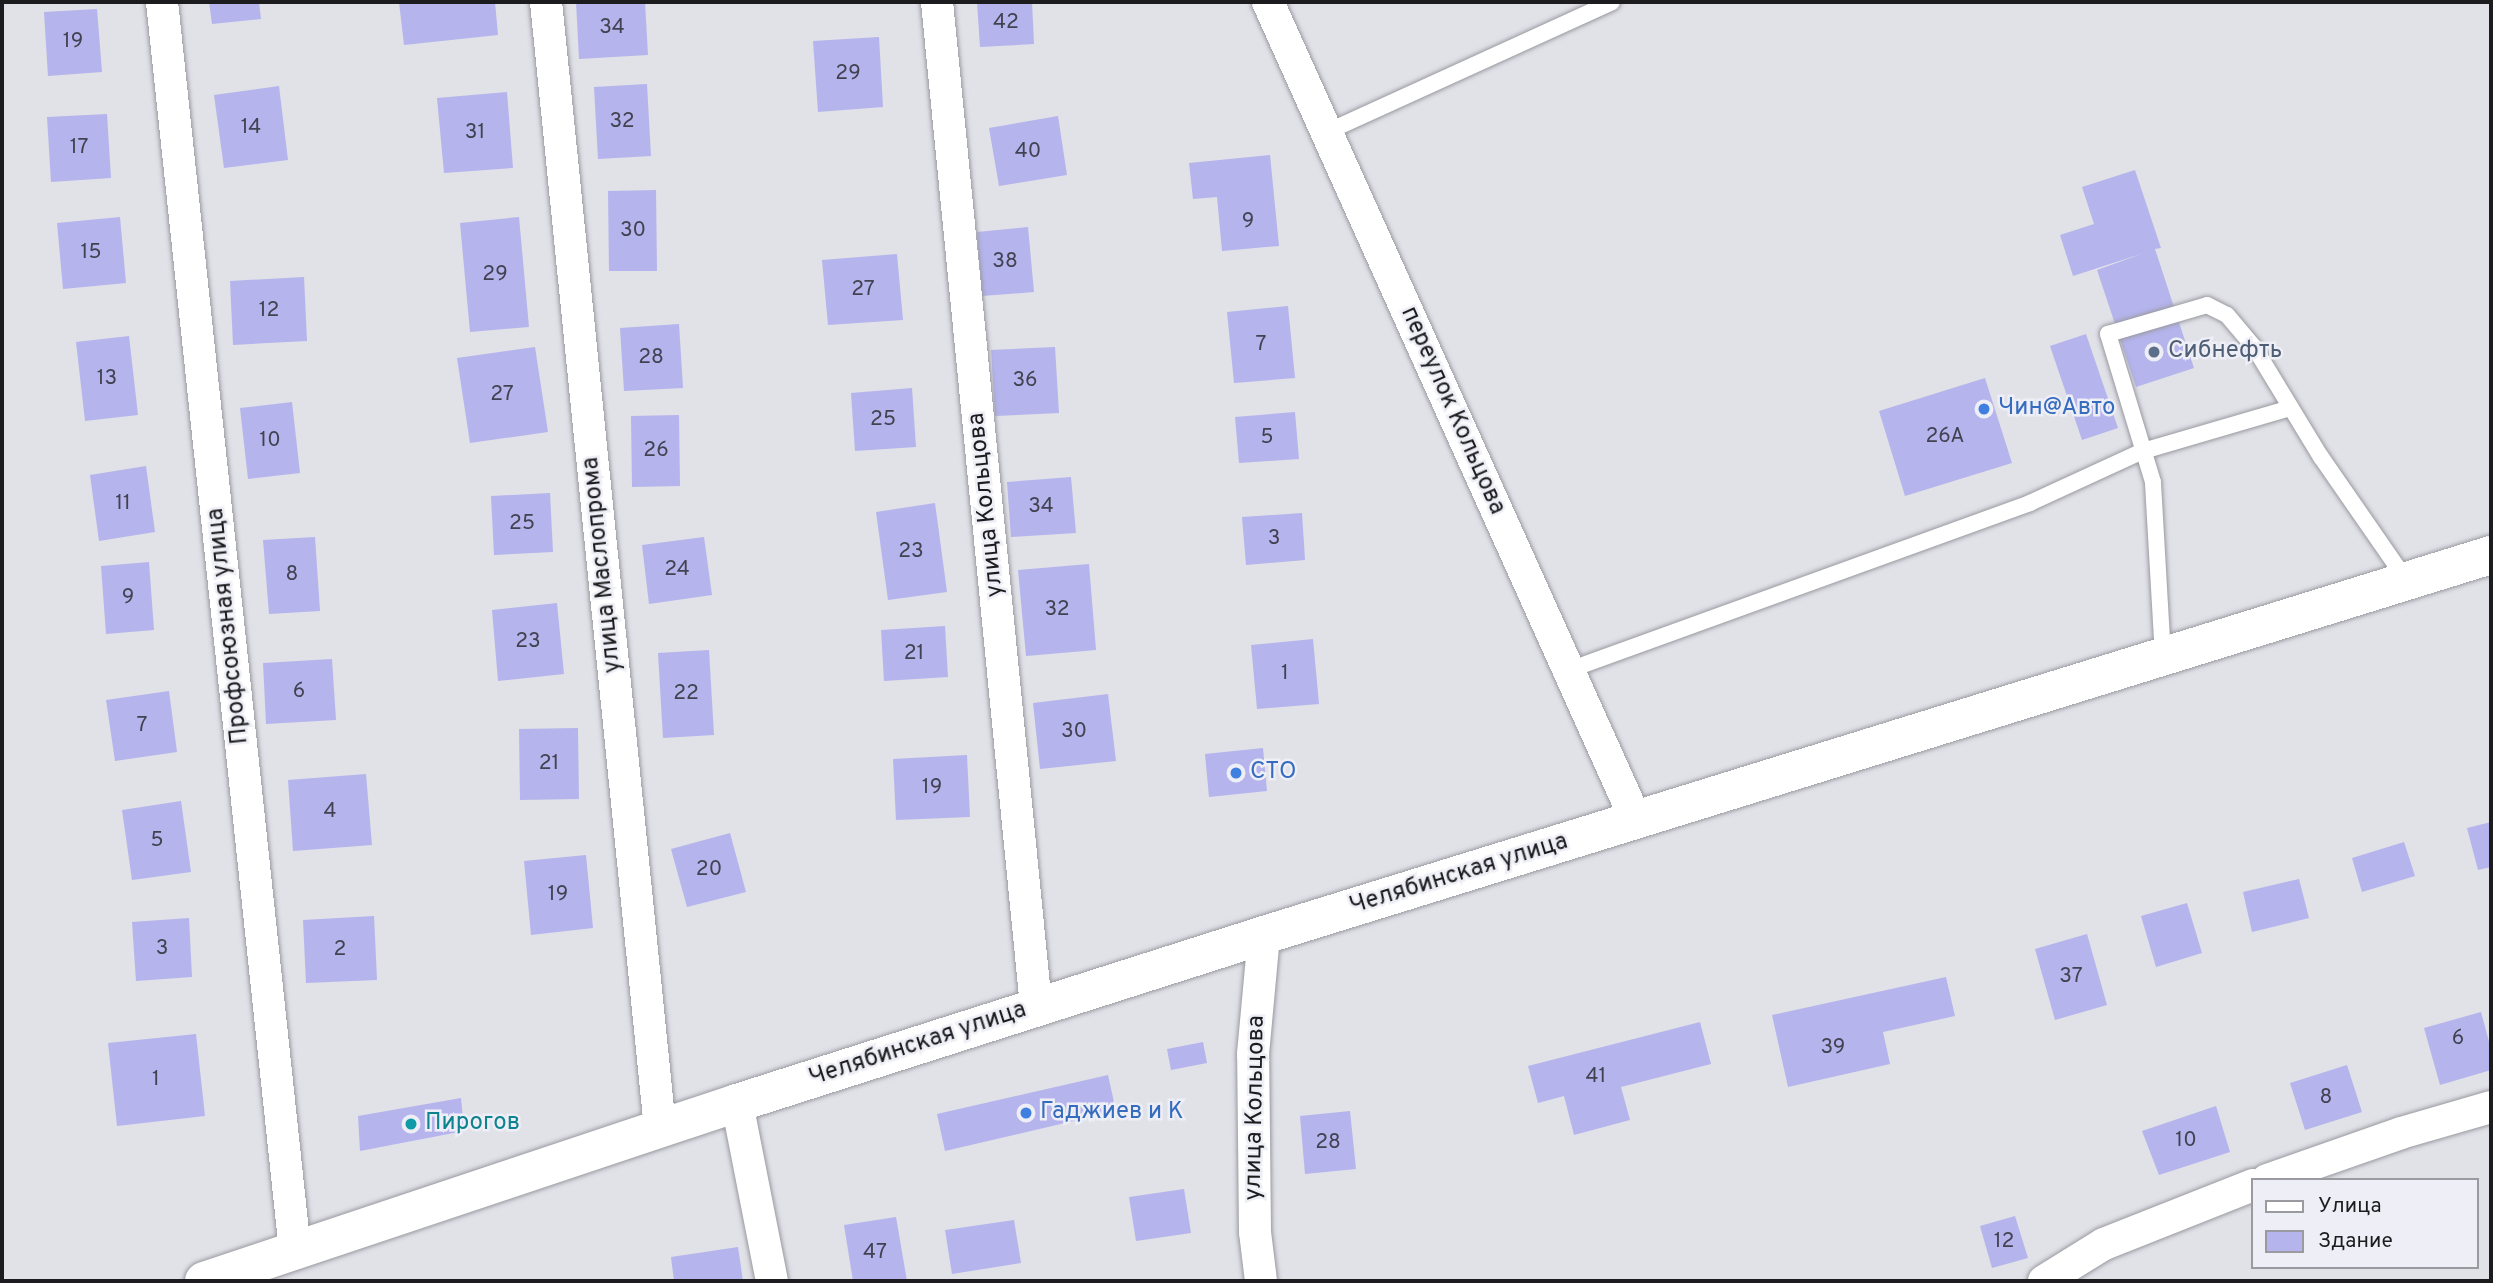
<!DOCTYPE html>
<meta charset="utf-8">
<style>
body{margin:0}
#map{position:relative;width:2493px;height:1283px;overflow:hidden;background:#e1e1e8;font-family:Overpass,sans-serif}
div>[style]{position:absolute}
.building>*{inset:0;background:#b5b4ec}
.roads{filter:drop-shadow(0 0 2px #9999a0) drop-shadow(0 0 2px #9999a0)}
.lane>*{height:16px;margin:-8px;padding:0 8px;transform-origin:8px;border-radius:8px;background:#fff}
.street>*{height:32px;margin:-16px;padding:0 16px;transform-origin:16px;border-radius:16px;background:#fff}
.primary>*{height:38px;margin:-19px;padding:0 19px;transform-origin:19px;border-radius:19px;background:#fff}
.dots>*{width:19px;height:19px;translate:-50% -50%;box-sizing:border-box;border:4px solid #eeeef6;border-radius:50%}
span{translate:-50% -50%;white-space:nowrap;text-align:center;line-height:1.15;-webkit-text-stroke:5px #eeeef6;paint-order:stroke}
.number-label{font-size:21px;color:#424252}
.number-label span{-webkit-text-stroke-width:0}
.service-label{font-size:24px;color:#4e5e75}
.left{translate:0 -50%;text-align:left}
.shop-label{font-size:24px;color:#366cbe}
.street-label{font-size:24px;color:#1c1c1f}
.culture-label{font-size:24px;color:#0d838f}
.frame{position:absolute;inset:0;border:4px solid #1c1c1f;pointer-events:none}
.legend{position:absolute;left:2251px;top:1178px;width:228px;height:91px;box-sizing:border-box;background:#eeeef6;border:2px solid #9a9aa0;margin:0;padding:9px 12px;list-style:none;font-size:21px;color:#1c1c1f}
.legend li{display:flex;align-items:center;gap:14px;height:35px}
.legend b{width:35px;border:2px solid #9a9aa0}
</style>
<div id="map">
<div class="building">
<div style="clip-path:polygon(209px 2px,259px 2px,261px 19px,212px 24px)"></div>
<div style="clip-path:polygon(399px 2px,495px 2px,498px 35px,404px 45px)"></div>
<div style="clip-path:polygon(576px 2px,645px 2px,648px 55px,579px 59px)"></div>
<div style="clip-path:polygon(977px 2px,1032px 2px,1034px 44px,980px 47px)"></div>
<div style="clip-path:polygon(97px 9px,102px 72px,48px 76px,44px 12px)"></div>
<div style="clip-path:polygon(879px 37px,883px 107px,818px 112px,813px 41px)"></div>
<div style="clip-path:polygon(647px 84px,651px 156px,598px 159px,594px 87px)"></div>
<div style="clip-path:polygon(279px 86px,288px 160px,224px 168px,214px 95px)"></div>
<div style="clip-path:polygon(507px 92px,513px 168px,444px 173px,437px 98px)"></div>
<div style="clip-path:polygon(107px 114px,111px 178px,51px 182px,47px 117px)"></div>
<div style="clip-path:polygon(1058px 116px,1067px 175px,999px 186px,989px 128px)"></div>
<div style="clip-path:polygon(1270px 155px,1279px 246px,1222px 251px,1217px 197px,1193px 199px,1189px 163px)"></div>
<div style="clip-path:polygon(2135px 170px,2161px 248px,2155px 249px,2194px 368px,2136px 387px,2097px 270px,2144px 253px,2073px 276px,2060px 235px,2094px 224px,2082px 187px)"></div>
<div style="clip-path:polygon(656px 190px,657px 271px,609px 271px,608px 191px)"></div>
<div style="clip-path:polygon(120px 217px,126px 283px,63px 289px,57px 223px)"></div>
<div style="clip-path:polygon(519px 217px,529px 327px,470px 332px,460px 223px)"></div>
<div style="clip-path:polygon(1028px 227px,1034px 292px,982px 296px,977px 232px)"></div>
<div style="clip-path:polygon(897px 254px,903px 320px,828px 325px,822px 260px)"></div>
<div style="clip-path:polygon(304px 277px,307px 341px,233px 345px,230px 281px)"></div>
<div style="clip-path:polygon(1288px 306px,1295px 378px,1234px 383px,1227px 312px)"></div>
<div style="clip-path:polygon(679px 324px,683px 388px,624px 391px,620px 328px)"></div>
<div style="clip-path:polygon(2086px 334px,2118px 428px,2082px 440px,2050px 346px)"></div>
<div style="clip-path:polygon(129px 336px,138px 415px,85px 421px,76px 342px)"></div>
<div style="clip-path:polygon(535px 347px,548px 432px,470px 443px,457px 358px)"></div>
<div style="clip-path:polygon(1055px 347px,1059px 413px,995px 416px,991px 350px)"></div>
<div style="clip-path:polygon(1985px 378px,2012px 463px,1905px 496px,1879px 411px)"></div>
<div style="clip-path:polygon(912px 388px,916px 447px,855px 451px,851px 393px)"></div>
<div style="clip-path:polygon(292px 402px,300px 473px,248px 479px,240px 408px)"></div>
<div style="clip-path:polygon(1295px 412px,1299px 459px,1239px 463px,1235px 417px)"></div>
<div style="clip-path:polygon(679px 415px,680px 486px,632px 487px,631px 416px)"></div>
<div style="clip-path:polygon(146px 466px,155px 532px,99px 541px,90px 475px)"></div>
<div style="clip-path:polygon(1071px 477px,1076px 533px,1011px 537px,1007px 482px)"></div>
<div style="clip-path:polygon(550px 493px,553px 552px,494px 555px,491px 496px)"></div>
<div style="clip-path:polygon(935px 503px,947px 592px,888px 600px,876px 512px)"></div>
<div style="clip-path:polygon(1302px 513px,1305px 560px,1246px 565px,1242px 517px)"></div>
<div style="clip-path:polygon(315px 537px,320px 611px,269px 614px,263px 540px)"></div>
<div style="clip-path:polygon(704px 537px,712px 595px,649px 604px,642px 545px)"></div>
<div style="clip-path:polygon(149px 562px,154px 630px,106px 634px,101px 566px)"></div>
<div style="clip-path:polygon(1089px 564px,1096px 650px,1026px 656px,1018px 570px)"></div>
<div style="clip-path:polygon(557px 603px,564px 674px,498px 681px,492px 610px)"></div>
<div style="clip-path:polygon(945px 626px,948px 677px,884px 681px,881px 630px)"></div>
<div style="clip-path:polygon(1313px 639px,1319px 704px,1257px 709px,1251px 645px)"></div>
<div style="clip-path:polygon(709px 650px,714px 735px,663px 738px,658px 653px)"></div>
<div style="clip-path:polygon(332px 659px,336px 720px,266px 724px,263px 663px)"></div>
<div style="clip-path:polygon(169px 691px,177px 752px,115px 761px,106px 700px)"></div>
<div style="clip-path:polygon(1108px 694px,1116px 761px,1040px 769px,1033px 703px)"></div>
<div style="clip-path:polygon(578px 728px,579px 799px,520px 800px,519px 729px)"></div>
<div style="clip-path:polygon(1263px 748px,1267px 791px,1209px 797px,1205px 754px)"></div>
<div style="clip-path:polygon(967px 755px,970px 817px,896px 820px,893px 759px)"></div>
<div style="clip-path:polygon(366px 774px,372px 845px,293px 851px,288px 780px)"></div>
<div style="clip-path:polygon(181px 801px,191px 872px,132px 880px,122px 810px)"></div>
<div style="clip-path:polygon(2491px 822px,2491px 867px,2478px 870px,2467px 828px)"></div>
<div style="clip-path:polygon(730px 833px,746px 892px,687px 907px,671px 849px)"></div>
<div style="clip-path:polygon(2404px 842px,2415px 876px,2362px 892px,2352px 858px)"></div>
<div style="clip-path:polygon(586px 855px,593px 928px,531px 935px,524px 861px)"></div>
<div style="clip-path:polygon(2299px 879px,2309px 918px,2252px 932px,2243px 892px)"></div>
<div style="clip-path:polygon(2187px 903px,2202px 953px,2156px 967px,2141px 916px)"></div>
<div style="clip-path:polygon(374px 916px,377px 980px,306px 983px,303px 920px)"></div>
<div style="clip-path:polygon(189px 918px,192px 977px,136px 981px,132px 922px)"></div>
<div style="clip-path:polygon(2087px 934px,2107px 1005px,2055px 1020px,2035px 949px)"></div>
<div style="clip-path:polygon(1946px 977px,1955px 1016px,1883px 1032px,1890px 1064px,1788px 1087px,1772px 1015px)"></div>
<div style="clip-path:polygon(2481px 1012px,2491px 1049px,2491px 1070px,2440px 1085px,2424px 1028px)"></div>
<div style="clip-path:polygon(1700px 1022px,1711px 1064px,1621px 1087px,1630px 1120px,1574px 1135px,1564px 1096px,1538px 1103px,1528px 1066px)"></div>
<div style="clip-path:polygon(196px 1034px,205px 1116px,117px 1126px,108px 1043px)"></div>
<div style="clip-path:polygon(1203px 1042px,1207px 1063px,1171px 1070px,1167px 1049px)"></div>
<div style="clip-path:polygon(2347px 1065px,2362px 1112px,2305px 1130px,2290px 1083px)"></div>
<div style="clip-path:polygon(1108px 1075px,1116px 1111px,945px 1151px,937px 1114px)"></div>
<div style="clip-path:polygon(461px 1098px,464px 1131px,360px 1151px,358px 1116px)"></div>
<div style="clip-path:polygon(2216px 1106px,2230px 1152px,2159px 1175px,2142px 1131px)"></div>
<div style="clip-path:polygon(1350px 1111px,1356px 1169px,1305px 1174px,1300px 1116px)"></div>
<div style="clip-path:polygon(1184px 1189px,1191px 1233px,1136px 1241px,1129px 1197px)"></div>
<div style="clip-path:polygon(2015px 1216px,2028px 1258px,1992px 1268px,1980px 1226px)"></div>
<div style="clip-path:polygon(896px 1217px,907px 1281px,853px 1281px,844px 1225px)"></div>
<div style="clip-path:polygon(1014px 1220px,1021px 1263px,952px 1274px,945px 1230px)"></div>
<div style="clip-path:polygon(738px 1247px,743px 1281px,674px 1281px,671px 1257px)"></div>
</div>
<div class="roads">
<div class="lane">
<div style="left:1327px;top:132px;width:313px;rotate:-24.5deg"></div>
<div style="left:2163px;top:657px;width:175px;rotate:-93.3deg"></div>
<div style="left:2153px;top:482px;width:155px;rotate:-106.9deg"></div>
<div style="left:2108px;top:334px;width:103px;rotate:-16.3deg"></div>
<div style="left:2207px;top:305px;width:22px;rotate:27deg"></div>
<div style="left:2227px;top:315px;width:42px;rotate:49.8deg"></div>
<div style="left:2254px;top:347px;width:129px;rotate:58.7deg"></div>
<div style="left:2321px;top:457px;width:151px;rotate:55.3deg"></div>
<div style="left:1569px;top:670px;width:490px;rotate:-19.9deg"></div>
<div style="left:2030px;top:503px;width:124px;rotate:-24.7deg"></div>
<div style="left:2143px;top:451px;width:153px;rotate:-16.3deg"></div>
</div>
<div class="street">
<div style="left:162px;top:2px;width:1256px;rotate:83.92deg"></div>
<div style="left:546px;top:2px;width:1132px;rotate:84.22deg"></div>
<div style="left:937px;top:2px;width:1010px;rotate:84.37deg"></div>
<div style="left:1268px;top:2px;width:897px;rotate:65.78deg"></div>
<div style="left:737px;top:1103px;width:181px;rotate:78.9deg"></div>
<div style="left:2267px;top:1180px;width:142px;rotate:-19.3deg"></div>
<div style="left:2401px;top:1133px;width:94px;rotate:-16.1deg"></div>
<div style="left:1261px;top:1281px;width:49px;rotate:-97deg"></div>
<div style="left:1255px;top:1232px;width:178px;rotate:-90.6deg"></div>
<div style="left:1253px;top:1054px;width:120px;rotate:-84.7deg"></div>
<div style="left:2044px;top:1281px;width:70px;rotate:-31.7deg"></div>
<div style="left:2104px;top:1244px;width:160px;rotate:-21.6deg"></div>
</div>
<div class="primary">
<div style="left:204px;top:1281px;width:562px;rotate:-18.47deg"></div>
<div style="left:737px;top:1103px;width:553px;rotate:-17.68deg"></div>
<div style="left:1264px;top:935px;width:1284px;rotate:-17.21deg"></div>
</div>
</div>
<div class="dots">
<div style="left:2154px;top:352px;background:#5c6f8a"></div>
<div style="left:1984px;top:409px;background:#3f7fe0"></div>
<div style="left:1236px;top:773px;background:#3f7fe0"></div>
<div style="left:1026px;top:1113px;background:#3f7fe0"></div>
<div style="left:411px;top:1124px;background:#0f9aa8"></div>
</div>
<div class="number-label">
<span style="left:1006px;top:23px">42</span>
<span style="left:612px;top:28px">34</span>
<span style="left:73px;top:42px">19</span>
<span style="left:848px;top:74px">29</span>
<span style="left:622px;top:122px">32</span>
<span style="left:251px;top:128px">14</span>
<span style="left:475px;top:133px">31</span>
<span style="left:79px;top:148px">17</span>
<span style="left:1028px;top:152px">40</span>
<span style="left:1248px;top:222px">9</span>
<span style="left:633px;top:231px">30</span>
<span style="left:91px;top:253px">15</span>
<span style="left:1005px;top:262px">38</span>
<span style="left:495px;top:275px">29</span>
<span style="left:863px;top:290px">27</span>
<span style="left:269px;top:311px">12</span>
<span style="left:1261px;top:345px">7</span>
<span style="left:651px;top:358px">28</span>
<span style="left:107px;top:379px">13</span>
<span style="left:1025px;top:381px">36</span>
<span style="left:502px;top:395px">27</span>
<span style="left:883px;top:420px">25</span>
<span style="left:1945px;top:437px">26А</span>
<span style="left:1267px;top:438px">5</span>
<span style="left:270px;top:441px">10</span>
<span style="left:656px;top:451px">26</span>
<span style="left:123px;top:504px">11</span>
<span style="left:1041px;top:507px">34</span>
<span style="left:522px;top:524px">25</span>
<span style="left:1274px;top:539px">3</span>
<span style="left:911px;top:552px">23</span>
<span style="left:677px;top:570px">24</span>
<span style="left:292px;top:575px">8</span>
<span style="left:128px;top:598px">9</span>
<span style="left:1057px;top:610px">32</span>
<span style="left:528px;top:642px">23</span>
<span style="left:914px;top:654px">21</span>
<span style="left:1285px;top:674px">1</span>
<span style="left:299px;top:692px">6</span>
<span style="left:686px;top:694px">22</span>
<span style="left:142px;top:726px">7</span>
<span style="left:1074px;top:732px">30</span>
<span style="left:549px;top:764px">21</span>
<span style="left:932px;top:788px">19</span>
<span style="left:330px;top:812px">4</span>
<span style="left:157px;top:841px">5</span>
<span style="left:709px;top:870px">20</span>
<span style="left:558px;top:895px">19</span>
<span style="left:162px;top:949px">3</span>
<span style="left:340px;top:950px">2</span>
<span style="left:2071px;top:977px">37</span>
<span style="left:2458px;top:1039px">6</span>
<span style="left:1833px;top:1048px">39</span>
<span style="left:1596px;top:1077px">41</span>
<span style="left:156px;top:1080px">1</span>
<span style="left:2326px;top:1098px">8</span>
<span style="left:2186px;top:1141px">10</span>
<span style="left:1328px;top:1143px">28</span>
<span style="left:2004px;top:1242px">12</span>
<span style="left:875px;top:1253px">47</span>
</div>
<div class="service-label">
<span class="left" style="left:2168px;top:352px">Сибнефть</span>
</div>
<div class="shop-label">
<span class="left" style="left:1998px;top:409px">Чин@Авто</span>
<span class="left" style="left:1250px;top:773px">СТО</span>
<span class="left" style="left:1040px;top:1113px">Гаджиев и К</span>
</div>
<div class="street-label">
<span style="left:1452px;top:411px;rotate:66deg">переулок Кольцова</span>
<span style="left:987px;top:505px;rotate:-96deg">улица Кольцова</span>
<span style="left:603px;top:565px;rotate:-96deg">улица Маслопрома</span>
<span style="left:229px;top:626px;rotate:-96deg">Профсоюзная улица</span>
<span style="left:1459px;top:875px;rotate:-17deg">Челябинская улица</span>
<span style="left:918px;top:1045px;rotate:-18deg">Челябинская улица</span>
<span style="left:1256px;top:1108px;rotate:-89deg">улица Кольцова</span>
</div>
<div class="culture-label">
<span class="left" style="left:425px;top:1124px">Пирогов</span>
</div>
<div class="frame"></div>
<ul class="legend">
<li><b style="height:9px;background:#fff"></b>Улица</li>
<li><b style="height:19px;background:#b5b4ec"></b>Здание</li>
</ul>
</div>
